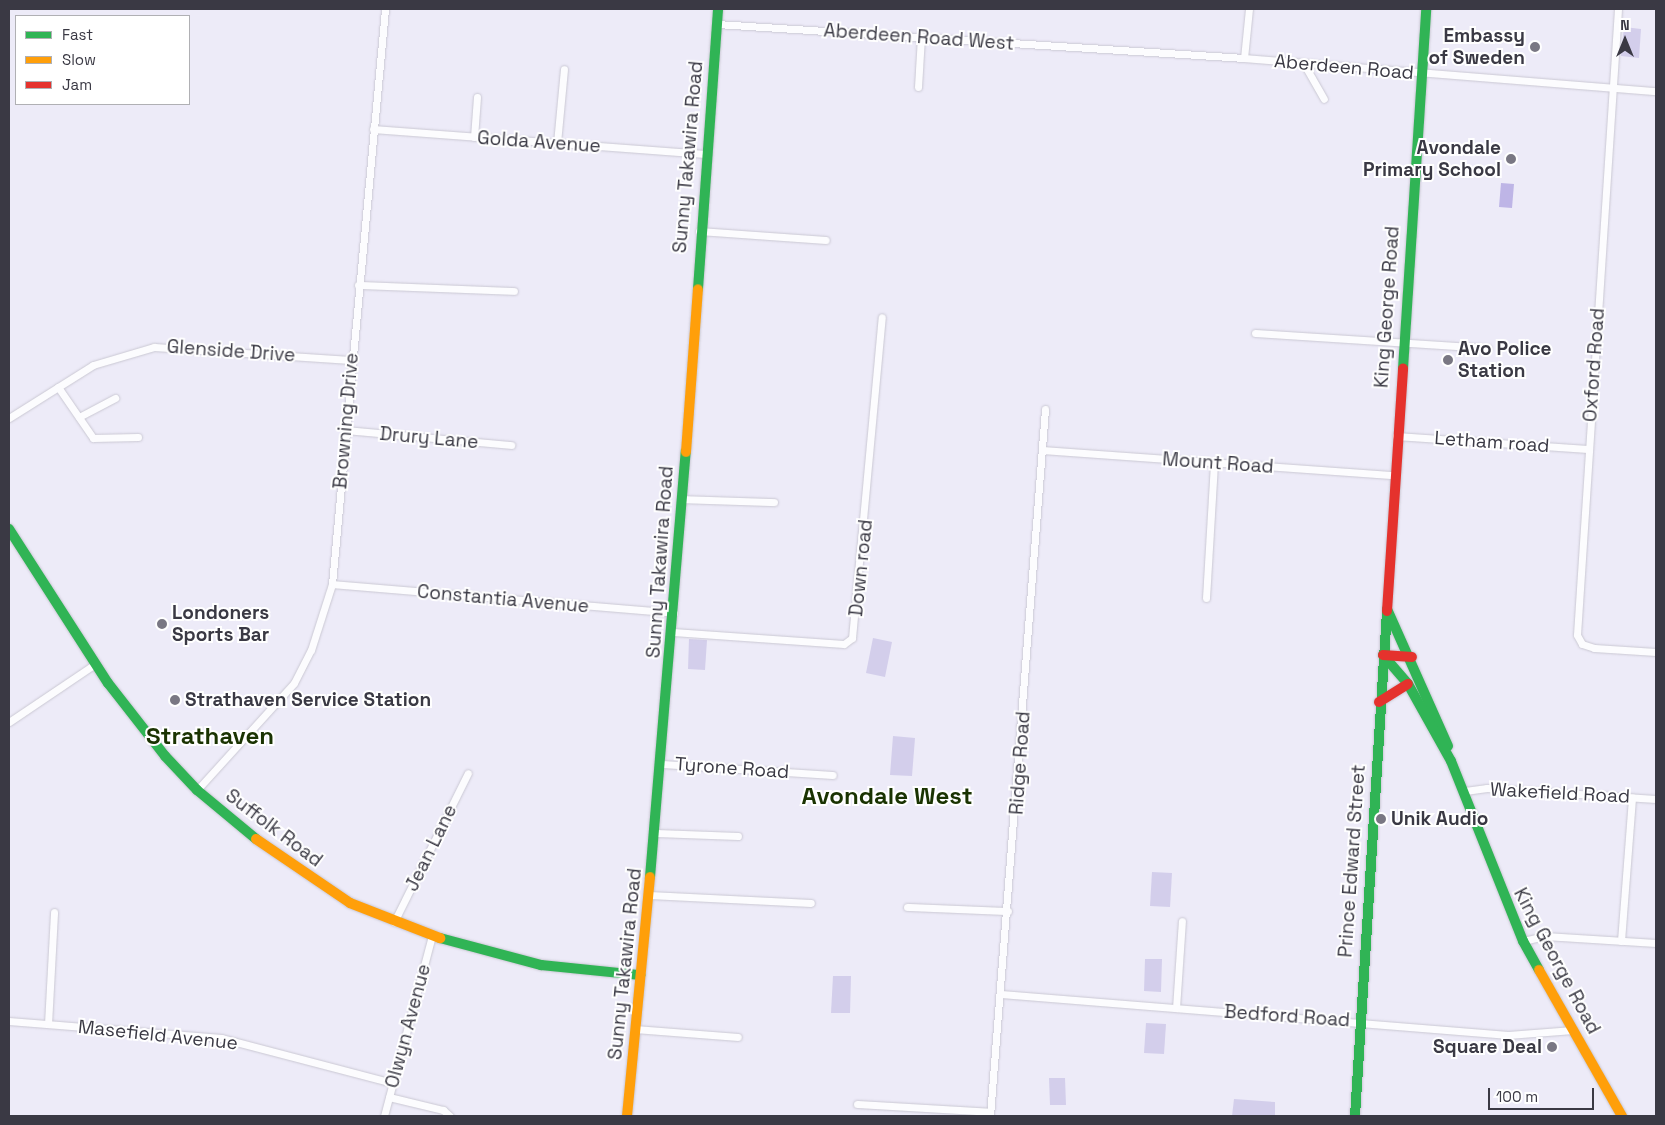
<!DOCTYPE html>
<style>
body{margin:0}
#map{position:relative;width:1665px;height:1125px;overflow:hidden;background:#edebf8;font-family:"Space Grotesk",sans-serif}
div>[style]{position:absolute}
.green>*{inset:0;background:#d3ceeb}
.water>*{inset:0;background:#beb5e6}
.roads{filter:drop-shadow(0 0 1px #cac8d3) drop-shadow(0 0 1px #cac8d3)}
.street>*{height:7px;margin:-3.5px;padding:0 3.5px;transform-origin:3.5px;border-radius:3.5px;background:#fcfcfe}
.fast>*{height:10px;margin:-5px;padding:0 5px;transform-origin:5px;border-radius:5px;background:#30b455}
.slow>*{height:10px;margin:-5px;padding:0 5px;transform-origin:5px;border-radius:5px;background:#ff9f0a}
.jam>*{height:10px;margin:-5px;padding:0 5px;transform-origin:5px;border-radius:5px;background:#e5322d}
.dots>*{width:14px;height:14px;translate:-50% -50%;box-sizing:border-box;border:2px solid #fff;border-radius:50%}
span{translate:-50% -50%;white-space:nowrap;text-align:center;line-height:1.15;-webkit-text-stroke:4px #fff;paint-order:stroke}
.poi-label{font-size:19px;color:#3a3944;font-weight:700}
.right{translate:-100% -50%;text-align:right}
.left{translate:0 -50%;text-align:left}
.street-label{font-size:19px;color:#3a3944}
.district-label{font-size:24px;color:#1a3302;font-weight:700}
.frame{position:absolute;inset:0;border:10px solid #3a3944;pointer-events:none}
.legend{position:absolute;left:15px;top:15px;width:175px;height:90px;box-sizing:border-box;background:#fff;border:1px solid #b0b0b4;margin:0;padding:6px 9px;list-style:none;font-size:15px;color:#3a3944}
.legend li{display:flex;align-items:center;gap:10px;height:25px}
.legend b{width:25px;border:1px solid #b0b0b4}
.north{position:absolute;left:1600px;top:15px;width:50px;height:50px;-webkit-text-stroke:4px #fff;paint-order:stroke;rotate:0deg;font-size:14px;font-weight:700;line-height:20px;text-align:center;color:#3a3944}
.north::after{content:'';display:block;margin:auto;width:18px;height:22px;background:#3a3944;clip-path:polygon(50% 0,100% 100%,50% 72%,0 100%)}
.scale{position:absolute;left:1488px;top:1088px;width:106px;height:22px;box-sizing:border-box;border:2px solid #3a3944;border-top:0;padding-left:6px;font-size:15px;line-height:18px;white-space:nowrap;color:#3a3944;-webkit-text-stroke:4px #fff;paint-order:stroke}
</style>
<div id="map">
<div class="green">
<div style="clip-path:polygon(1624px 27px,1641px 29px,1639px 58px,1621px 56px)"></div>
<div style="clip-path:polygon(873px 638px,892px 642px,885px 677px,866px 673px)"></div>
<div style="clip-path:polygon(689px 639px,707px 640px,705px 670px,688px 669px)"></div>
<div style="clip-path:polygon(893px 736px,915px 738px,912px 776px,890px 775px)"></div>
<div style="clip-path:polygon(1152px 872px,1172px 873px,1170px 907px,1150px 906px)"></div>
<div style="clip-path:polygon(1145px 959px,1162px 959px,1161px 992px,1144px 991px)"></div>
<div style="clip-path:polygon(833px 976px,851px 976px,850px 1013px,831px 1013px)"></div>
<div style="clip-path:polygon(1146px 1023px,1166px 1024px,1164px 1054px,1144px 1053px)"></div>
<div style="clip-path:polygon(1049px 1078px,1065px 1078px,1066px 1105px,1050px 1105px)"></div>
<div style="clip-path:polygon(1234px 1099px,1275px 1102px,1275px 1116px,1232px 1116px)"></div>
</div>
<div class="water">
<div style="clip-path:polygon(1501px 183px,1514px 184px,1512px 208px,1499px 207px)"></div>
</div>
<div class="roads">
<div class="street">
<div style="left:1618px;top:9px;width:627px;rotate:93.75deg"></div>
<div style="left:1577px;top:635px;width:10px;rotate:61deg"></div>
<div style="left:1582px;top:644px;width:13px;rotate:18deg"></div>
<div style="left:1594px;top:648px;width:62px;rotate:3.7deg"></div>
<div style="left:717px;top:24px;width:528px;rotate:3.69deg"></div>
<div style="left:1244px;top:58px;width:413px;rotate:4.6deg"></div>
<div style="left:1244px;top:58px;width:49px;rotate:-84.2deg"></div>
<div style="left:1304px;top:64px;width:40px;rotate:60.3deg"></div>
<div style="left:918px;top:87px;width:51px;rotate:-86.6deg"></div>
<div style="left:373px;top:129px;width:333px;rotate:4.3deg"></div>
<div style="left:474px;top:137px;width:40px;rotate:-85.7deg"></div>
<div style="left:557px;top:143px;width:74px;rotate:-84.6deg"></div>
<div style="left:699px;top:231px;width:127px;rotate:4.1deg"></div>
<div style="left:358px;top:285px;width:156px;rotate:2.2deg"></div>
<div style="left:1255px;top:333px;width:233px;rotate:3.7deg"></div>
<div style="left:58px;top:387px;width:62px;rotate:55.5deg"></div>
<div style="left:93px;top:438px;width:45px;rotate:-1.3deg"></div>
<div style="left:79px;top:417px;width:41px;rotate:-27.8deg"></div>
<div style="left:9px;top:418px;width:99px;rotate:-32.2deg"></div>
<div style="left:93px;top:365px;width:64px;rotate:-16.4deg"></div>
<div style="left:154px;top:347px;width:197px;rotate:3.8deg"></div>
<div style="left:346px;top:430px;width:166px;rotate:5.2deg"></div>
<div style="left:1396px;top:436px;width:192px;rotate:3.9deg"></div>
<div style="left:1042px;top:450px;width:353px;rotate:4.1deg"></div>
<div style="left:682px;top:499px;width:92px;rotate:1.9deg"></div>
<div style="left:332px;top:584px;width:343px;rotate:4.8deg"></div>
<div style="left:1206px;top:598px;width:136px;rotate:-86.6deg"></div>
<div style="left:673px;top:632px;width:171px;rotate:4deg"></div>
<div style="left:844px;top:644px;width:10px;rotate:-37deg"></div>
<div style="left:852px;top:638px;width:322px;rotate:-84.7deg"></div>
<div style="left:9px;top:722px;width:104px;rotate:-34deg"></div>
<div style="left:662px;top:764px;width:171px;rotate:3.7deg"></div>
<div style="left:197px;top:790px;width:144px;rotate:-47.8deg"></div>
<div style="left:294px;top:683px;width:37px;rotate:-63deg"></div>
<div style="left:311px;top:650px;width:69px;rotate:-72.3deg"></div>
<div style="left:332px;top:584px;width:577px;rotate:-84.73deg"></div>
<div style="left:1465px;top:791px;width:22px;rotate:-8deg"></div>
<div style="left:1487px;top:788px;width:169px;rotate:3.7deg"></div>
<div style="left:656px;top:833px;width:82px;rotate:2.1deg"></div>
<div style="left:649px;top:895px;width:162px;rotate:2.8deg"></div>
<div style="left:907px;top:907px;width:101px;rotate:2.3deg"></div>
<div style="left:394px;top:922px;width:166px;rotate:-63.6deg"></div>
<div style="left:1523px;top:941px;width:23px;rotate:-13deg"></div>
<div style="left:1545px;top:936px;width:111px;rotate:3.6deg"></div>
<div style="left:1621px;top:941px;width:144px;rotate:-85.6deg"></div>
<div style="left:1001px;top:994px;width:509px;rotate:4.62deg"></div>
<div style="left:1508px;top:1035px;width:65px;rotate:-4.4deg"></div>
<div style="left:1176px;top:1008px;width:87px;rotate:-86.1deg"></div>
<div style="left:9px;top:1021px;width:213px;rotate:4.6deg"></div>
<div style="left:221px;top:1038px;width:177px;rotate:14.7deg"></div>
<div style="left:48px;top:1024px;width:112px;rotate:-86.9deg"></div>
<div style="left:635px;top:1029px;width:103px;rotate:4.4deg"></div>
<div style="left:389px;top:1097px;width:56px;rotate:13.5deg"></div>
<div style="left:443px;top:1110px;width:9px;rotate:41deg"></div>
<div style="left:857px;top:1104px;width:133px;rotate:3.4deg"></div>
<div style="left:384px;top:1116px;width:186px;rotate:-75.1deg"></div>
<div style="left:990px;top:1116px;width:709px;rotate:-85.55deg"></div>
</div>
<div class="fast">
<div style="left:698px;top:289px;width:281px;rotate:-85.9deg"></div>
<div style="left:1403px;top:369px;width:361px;rotate:-86.3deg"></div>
<div style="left:9px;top:529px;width:183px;rotate:57.3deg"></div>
<div style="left:108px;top:683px;width:93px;rotate:52deg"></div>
<div style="left:165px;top:756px;width:47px;rotate:46.7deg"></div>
<div style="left:197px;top:790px;width:77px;rotate:39.7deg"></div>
<div style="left:1387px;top:609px;width:150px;rotate:66deg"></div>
<div style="left:1383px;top:655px;width:38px;rotate:49deg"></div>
<div style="left:1408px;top:684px;width:88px;rotate:60.8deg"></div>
<div style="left:1451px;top:761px;width:194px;rotate:68.2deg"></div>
<div style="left:1523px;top:941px;width:33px;rotate:61deg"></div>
<div style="left:650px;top:877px;width:427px;rotate:-85.2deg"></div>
<div style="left:440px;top:938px;width:105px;rotate:15deg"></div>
<div style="left:541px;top:965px;width:100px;rotate:5.8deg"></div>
<div style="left:1355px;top:1116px;width:506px;rotate:-86.37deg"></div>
</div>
<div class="slow">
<div style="left:686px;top:452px;width:163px;rotate:-85.8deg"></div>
<div style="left:256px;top:839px;width:114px;rotate:34.2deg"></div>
<div style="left:350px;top:903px;width:97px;rotate:21.3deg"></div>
<div style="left:1539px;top:970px;width:168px;rotate:60.4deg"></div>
<div style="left:627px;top:1116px;width:240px;rotate:-84.5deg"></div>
</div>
<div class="jam">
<div style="left:1387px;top:611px;width:243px;rotate:-86.2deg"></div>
<div style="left:1383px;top:655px;width:29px;rotate:4deg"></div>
<div style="left:1379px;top:702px;width:34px;rotate:-32deg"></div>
</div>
</div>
<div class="dots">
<div style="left:1535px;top:47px;background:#797783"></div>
<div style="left:1511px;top:159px;background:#797783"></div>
<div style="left:1448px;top:360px;background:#797783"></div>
<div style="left:162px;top:624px;background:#797783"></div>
<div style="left:175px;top:700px;background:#797783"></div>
<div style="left:1381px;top:819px;background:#797783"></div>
<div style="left:1552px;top:1047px;background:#797783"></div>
</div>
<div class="poi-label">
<span class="right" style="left:1525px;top:47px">Embassy<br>of Sweden</span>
<span class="right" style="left:1501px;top:159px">Avondale<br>Primary School</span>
<span class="left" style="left:1458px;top:360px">Avo Police<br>Station</span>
<span class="left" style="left:172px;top:624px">Londoners<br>Sports Bar</span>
<span class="left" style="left:185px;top:700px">Strathaven Service Station</span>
<span class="left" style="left:1391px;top:819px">Unik Audio</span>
<span class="right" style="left:1542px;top:1047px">Square Deal</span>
</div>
<div class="street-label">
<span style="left:919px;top:37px;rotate:4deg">Aberdeen Road West</span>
<span style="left:1344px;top:67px;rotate:5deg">Aberdeen Road</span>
<span style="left:539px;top:142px;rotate:4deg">Golda Avenue</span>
<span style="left:688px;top:157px;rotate:-85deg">Sunny Takawira Road</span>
<span style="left:1387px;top:307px;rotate:-86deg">King George Road</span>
<span style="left:231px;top:351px;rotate:4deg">Glenside Drive</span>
<span style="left:1594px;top:365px;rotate:-86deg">Oxford Road</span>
<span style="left:346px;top:421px;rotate:-85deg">Browning Drive</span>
<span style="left:429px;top:438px;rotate:5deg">Drury Lane</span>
<span style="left:1492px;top:442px;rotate:4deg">Letham road</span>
<span style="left:1218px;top:463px;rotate:4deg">Mount Road</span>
<span style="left:660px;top:562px;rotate:-86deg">Sunny Takawira Road</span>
<span style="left:861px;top:568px;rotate:-84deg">Down road</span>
<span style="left:503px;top:599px;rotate:5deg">Constantia Avenue</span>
<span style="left:1020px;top:763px;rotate:-86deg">Ridge Road</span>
<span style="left:732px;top:768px;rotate:4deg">Tyrone Road</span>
<span style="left:1560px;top:793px;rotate:3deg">Wakefield Road</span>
<span style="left:274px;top:828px;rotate:37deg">Suffolk Road</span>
<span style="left:431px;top:848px;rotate:-64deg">Jean Lane</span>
<span style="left:1352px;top:861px;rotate:-86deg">Prince Edward Street</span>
<span style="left:1557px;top:961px;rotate:62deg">King George Road</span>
<span style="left:625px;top:964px;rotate:-84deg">Sunny Takawira Road</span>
<span style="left:1287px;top:1016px;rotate:4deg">Bedford Road</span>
<span style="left:408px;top:1026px;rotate:-75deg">Olwyn Avenue</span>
<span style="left:158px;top:1035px;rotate:6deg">Masefield Avenue</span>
</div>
<div class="district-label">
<span style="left:210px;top:736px">Strathaven</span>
<span style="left:887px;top:796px">Avondale West</span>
</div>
<div class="frame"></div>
<ul class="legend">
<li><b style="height:6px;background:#30b455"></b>Fast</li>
<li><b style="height:6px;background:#ff9f0a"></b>Slow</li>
<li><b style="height:6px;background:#e5322d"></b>Jam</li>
</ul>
<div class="north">N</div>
<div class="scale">100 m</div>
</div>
